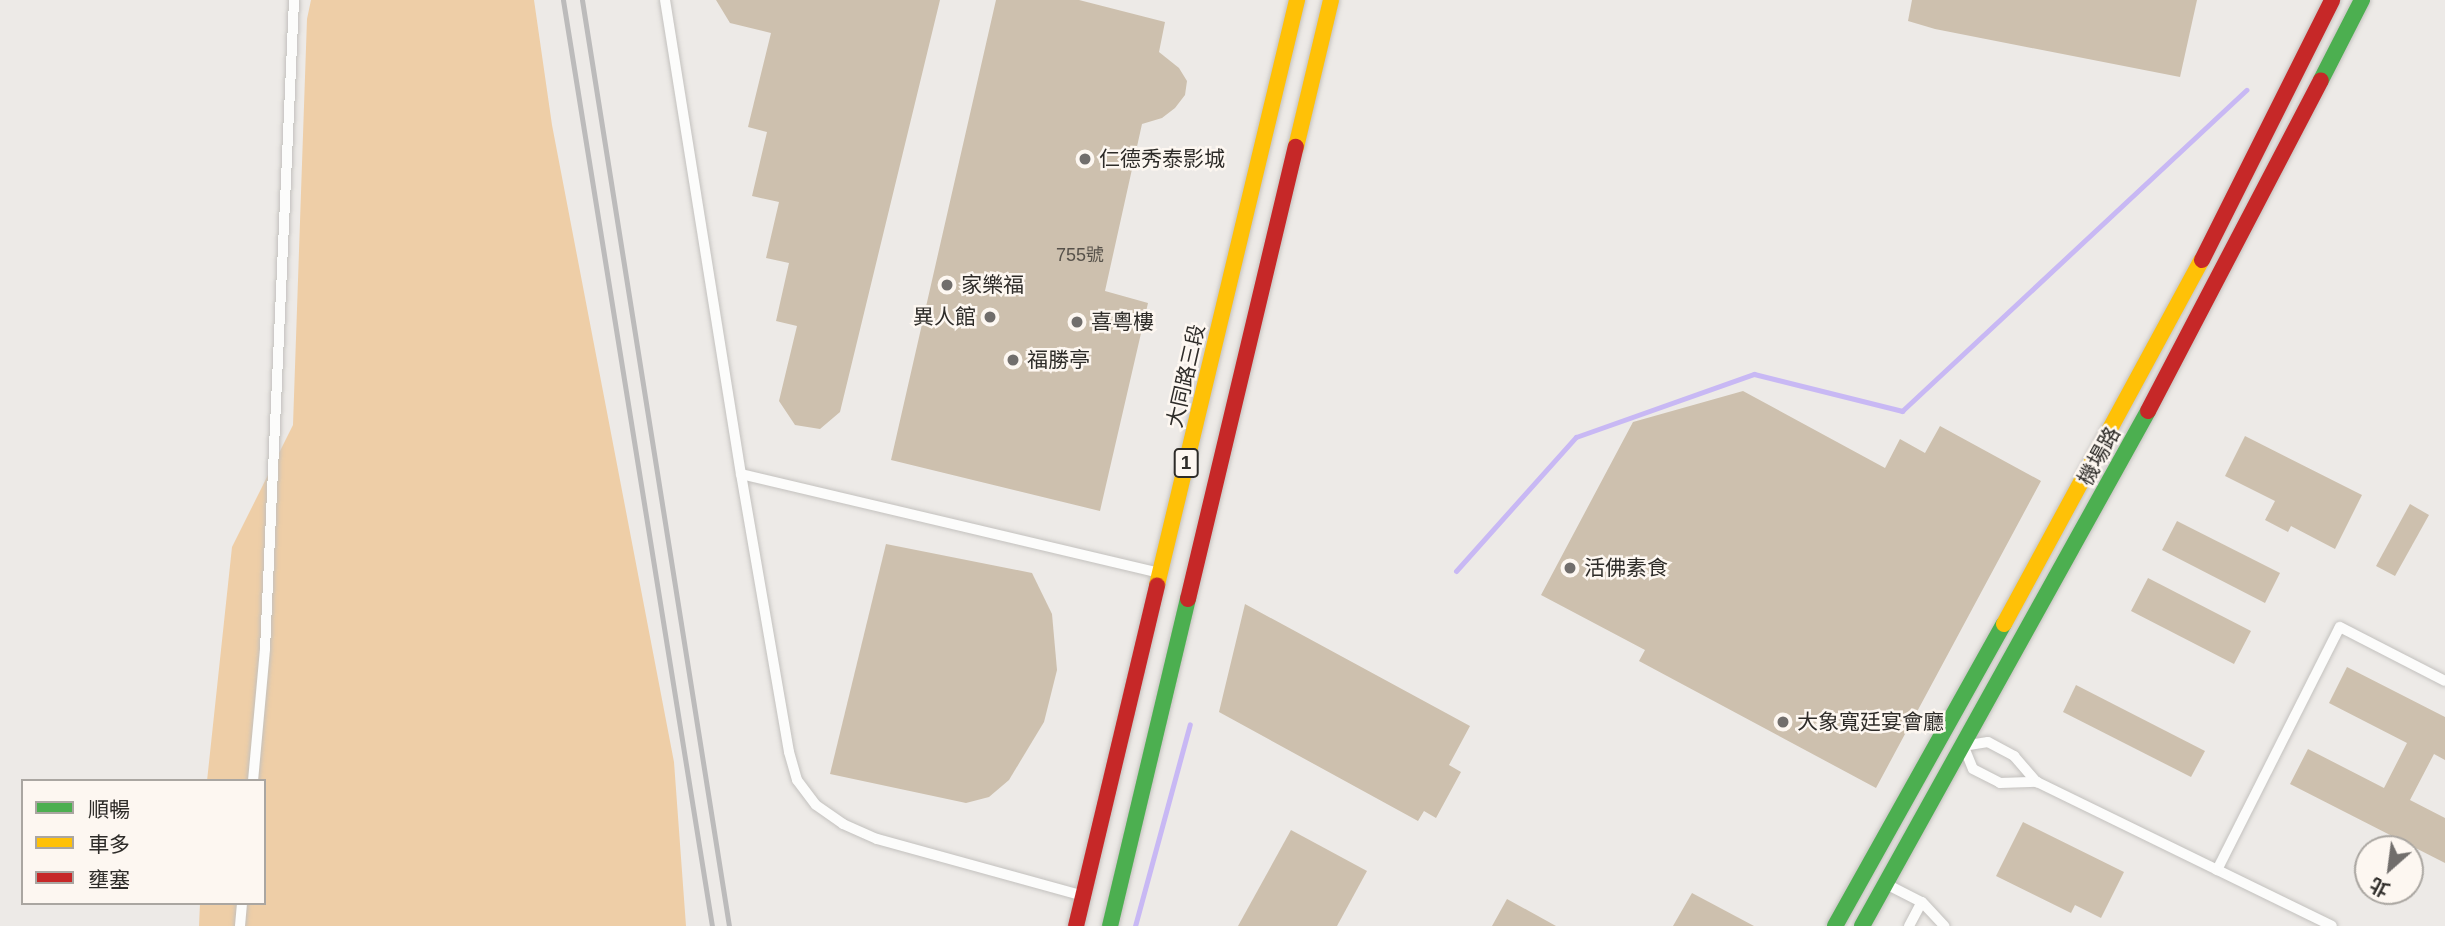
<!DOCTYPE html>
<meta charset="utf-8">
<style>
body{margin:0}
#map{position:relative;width:2445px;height:926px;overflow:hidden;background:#edeae7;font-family:Arial,"Noto Sans TC",sans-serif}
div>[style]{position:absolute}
.green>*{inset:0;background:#eecea7}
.stream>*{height:5px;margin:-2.5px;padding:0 2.5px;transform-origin:2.5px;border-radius:2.5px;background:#c8b8f4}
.building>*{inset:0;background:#cdc0ae}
.roads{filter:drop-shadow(0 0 2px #c3c1be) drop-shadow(0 0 2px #c3c1be)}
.lane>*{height:10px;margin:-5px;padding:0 5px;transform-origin:5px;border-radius:5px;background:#fcfcfb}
.fast>*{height:16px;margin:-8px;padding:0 8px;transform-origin:8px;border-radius:8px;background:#4caf50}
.slow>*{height:16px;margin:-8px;padding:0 8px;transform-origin:8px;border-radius:8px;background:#ffc107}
.jam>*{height:16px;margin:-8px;padding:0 8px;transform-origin:8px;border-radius:8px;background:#c62828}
.rail>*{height:5px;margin:-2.5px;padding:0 2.5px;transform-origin:2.5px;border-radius:2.5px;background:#bcbbbb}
.dots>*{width:19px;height:19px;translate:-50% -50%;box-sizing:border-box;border:4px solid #fdf7f1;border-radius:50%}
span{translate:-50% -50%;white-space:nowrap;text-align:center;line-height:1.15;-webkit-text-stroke:5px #fdf7f1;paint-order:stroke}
.number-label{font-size:18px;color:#56514a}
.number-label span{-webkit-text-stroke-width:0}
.shield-label span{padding:2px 5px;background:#fdf7f1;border:2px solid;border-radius:5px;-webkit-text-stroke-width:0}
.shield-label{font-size:19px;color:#2e2c29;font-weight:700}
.poi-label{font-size:21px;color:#2e2c29}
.left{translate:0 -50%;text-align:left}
.right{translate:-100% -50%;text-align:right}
.street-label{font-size:21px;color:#2e2c29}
.legend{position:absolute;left:21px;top:779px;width:245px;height:126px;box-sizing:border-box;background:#fdf7f1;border:2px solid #aaa6a1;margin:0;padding:9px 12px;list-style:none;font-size:21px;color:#2e2c29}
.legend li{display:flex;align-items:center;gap:14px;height:35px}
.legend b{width:35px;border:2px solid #aaa6a1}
.north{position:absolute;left:2354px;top:835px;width:70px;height:70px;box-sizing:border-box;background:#fdf7f1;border:2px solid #aaa6a1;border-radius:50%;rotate:208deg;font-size:19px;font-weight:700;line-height:28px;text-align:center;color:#2e2c29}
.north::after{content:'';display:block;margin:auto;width:24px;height:32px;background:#716e6c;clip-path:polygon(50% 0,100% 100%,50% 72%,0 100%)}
</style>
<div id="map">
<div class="green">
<div style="clip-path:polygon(311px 0,534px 0,552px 125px,674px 762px,686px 926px,199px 926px,200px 903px,264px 903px,264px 781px,207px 781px,232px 547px,293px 425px,307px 19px)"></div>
</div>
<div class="stream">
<div style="left:1456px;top:571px;width:180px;rotate:-48.2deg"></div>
<div style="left:1576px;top:437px;width:189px;rotate:-19.5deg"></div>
<div style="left:1754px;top:374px;width:153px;rotate:14deg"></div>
<div style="left:1902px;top:411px;width:471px;rotate:-43deg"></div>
<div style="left:1135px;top:926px;width:209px;rotate:-74.8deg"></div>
</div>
<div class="building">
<div style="clip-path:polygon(716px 0,940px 0,840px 412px,820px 429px,795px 425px,779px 401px,797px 326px,776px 321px,789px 263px,766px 258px,779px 202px,752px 196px,767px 132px,748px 127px,771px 33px,730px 23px)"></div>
<div style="clip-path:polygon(996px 0,1079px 0,1165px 22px,1159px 52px,1179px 68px,1187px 81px,1185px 95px,1175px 108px,1162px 118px,1142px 124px,1105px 291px,1148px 303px,1100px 511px,891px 460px)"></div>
<div style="clip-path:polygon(1912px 0,2197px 0,2180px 77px,1935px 29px,1908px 21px)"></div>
<div style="clip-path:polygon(1743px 391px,1885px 468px,1900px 439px,1925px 453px,1940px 426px,2041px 481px,1876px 788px,1639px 661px,1645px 650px,1541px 595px,1633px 422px)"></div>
<div style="clip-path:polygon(2245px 436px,2362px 495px,2335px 549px,2291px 526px,2288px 532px,2265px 520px,2275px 501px,2225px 476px)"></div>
<div style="clip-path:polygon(2410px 504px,2429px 515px,2395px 576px,2376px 566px)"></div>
<div style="clip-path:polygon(2177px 521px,2280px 573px,2265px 603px,2162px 550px)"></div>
<div style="clip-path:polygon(886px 544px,1032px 573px,1052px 614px,1057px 670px,1044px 722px,1009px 780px,989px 797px,966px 803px,830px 774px)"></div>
<div style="clip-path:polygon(2148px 578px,2251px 631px,2234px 664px,2131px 611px)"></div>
<div style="clip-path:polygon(1245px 604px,1470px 726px,1449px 765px,1461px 772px,1436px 818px,1424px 811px,1418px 821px,1219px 712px)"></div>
<div style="clip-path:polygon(2347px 667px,2445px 717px,2445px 760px,2434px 754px,2410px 800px,2445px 818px,2445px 863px,2290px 784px,2308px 749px,2384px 788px,2407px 743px,2329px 703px)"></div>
<div style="clip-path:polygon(2076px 685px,2205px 751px,2191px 777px,2063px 712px)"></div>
<div style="clip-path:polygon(2023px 822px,2124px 872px,2101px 918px,2075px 905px,2071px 913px,1996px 876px)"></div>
<div style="clip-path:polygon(1291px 830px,1367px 871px,1337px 926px,1238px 926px)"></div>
<div style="clip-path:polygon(1692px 893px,1754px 926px,1673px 926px)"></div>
<div style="clip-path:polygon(1507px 899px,1556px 926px,1492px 926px)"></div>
</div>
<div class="roads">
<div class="lane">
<div style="left:665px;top:0;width:480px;rotate:80.9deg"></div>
<div style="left:741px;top:474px;width:282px;rotate:80.2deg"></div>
<div style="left:789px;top:752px;width:29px;rotate:74deg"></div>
<div style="left:797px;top:780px;width:31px;rotate:53deg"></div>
<div style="left:816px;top:805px;width:33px;rotate:35deg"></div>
<div style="left:843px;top:824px;width:37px;rotate:24deg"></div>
<div style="left:877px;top:839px;width:211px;rotate:15.4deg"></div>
<div style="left:741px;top:474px;width:427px;rotate:13.3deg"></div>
<div style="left:1969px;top:745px;width:19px;rotate:-9deg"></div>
<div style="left:1988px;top:742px;width:30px;rotate:28deg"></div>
<div style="left:2014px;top:756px;width:35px;rotate:49deg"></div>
<div style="left:2037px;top:782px;width:328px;rotate:26deg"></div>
<div style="left:1966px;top:752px;width:18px;rotate:68deg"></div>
<div style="left:1973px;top:769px;width:30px;rotate:27deg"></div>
<div style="left:2000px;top:783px;width:37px;rotate:-2deg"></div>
<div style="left:253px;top:781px;width:133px;rotate:-84.8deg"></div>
<div style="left:265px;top:649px;width:650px;rotate:-87.44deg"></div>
<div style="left:2217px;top:870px;width:272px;rotate:-63.2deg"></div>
<div style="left:2340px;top:627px;width:118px;rotate:27.2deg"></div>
<div style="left:1888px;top:885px;width:38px;rotate:27deg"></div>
<div style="left:1922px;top:902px;width:33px;rotate:47deg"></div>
<div style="left:240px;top:926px;width:23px;rotate:-85deg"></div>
<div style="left:1909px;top:926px;width:27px;rotate:-62deg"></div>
</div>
<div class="fast">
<div style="left:2321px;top:80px;width:90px;rotate:-62.9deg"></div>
<div style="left:1110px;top:926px;width:336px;rotate:-76.6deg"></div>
<div style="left:1835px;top:926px;width:346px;rotate:-60.8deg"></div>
<div style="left:1862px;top:926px;width:589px;rotate:-60.95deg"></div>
</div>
<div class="slow">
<div style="left:1296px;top:147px;width:151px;rotate:-76.6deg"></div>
<div style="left:1157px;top:585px;width:602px;rotate:-76.54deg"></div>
<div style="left:2004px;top:624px;width:414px;rotate:-61.5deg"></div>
</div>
<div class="jam">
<div style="left:2202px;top:260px;width:291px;rotate:-63.4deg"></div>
<div style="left:2148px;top:411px;width:373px;rotate:-62.4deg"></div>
<div style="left:1188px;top:599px;width:465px;rotate:-76.6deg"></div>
<div style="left:1076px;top:926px;width:350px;rotate:-76.6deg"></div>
</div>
</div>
<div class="rail">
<div style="left:563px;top:0;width:938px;rotate:80.86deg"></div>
<div style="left:582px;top:0;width:938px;rotate:80.98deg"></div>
</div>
<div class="dots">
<div style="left:1085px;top:159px;background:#716e6c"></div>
<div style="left:947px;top:285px;background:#716e6c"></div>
<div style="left:990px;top:317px;background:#716e6c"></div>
<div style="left:1077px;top:322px;background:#716e6c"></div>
<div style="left:1013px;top:360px;background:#716e6c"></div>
<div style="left:1570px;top:568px;background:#716e6c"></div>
<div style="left:1783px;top:722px;background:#716e6c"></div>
</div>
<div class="number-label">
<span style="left:1080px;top:255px">755號</span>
</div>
<div class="shield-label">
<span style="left:1186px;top:463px">1</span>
</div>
<div class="poi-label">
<span class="left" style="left:1099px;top:159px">仁德秀泰影城</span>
<span class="left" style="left:961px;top:285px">家樂福</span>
<span class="right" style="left:976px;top:317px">異人館</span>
<span class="left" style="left:1091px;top:322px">喜粵樓</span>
<span class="left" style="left:1027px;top:360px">福勝亭</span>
<span class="left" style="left:1584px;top:568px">活佛素食</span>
<span class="left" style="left:1797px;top:722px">大象寬廷宴會廳</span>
</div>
<div class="street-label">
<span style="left:1186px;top:376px;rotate:-77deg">大同路三段</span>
<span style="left:2099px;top:456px;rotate:-61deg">機場路</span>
</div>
<ul class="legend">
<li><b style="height:9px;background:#4caf50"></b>順暢</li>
<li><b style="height:9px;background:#ffc107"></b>車多</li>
<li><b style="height:9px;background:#c62828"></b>壅塞</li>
</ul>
<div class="north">北</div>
</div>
